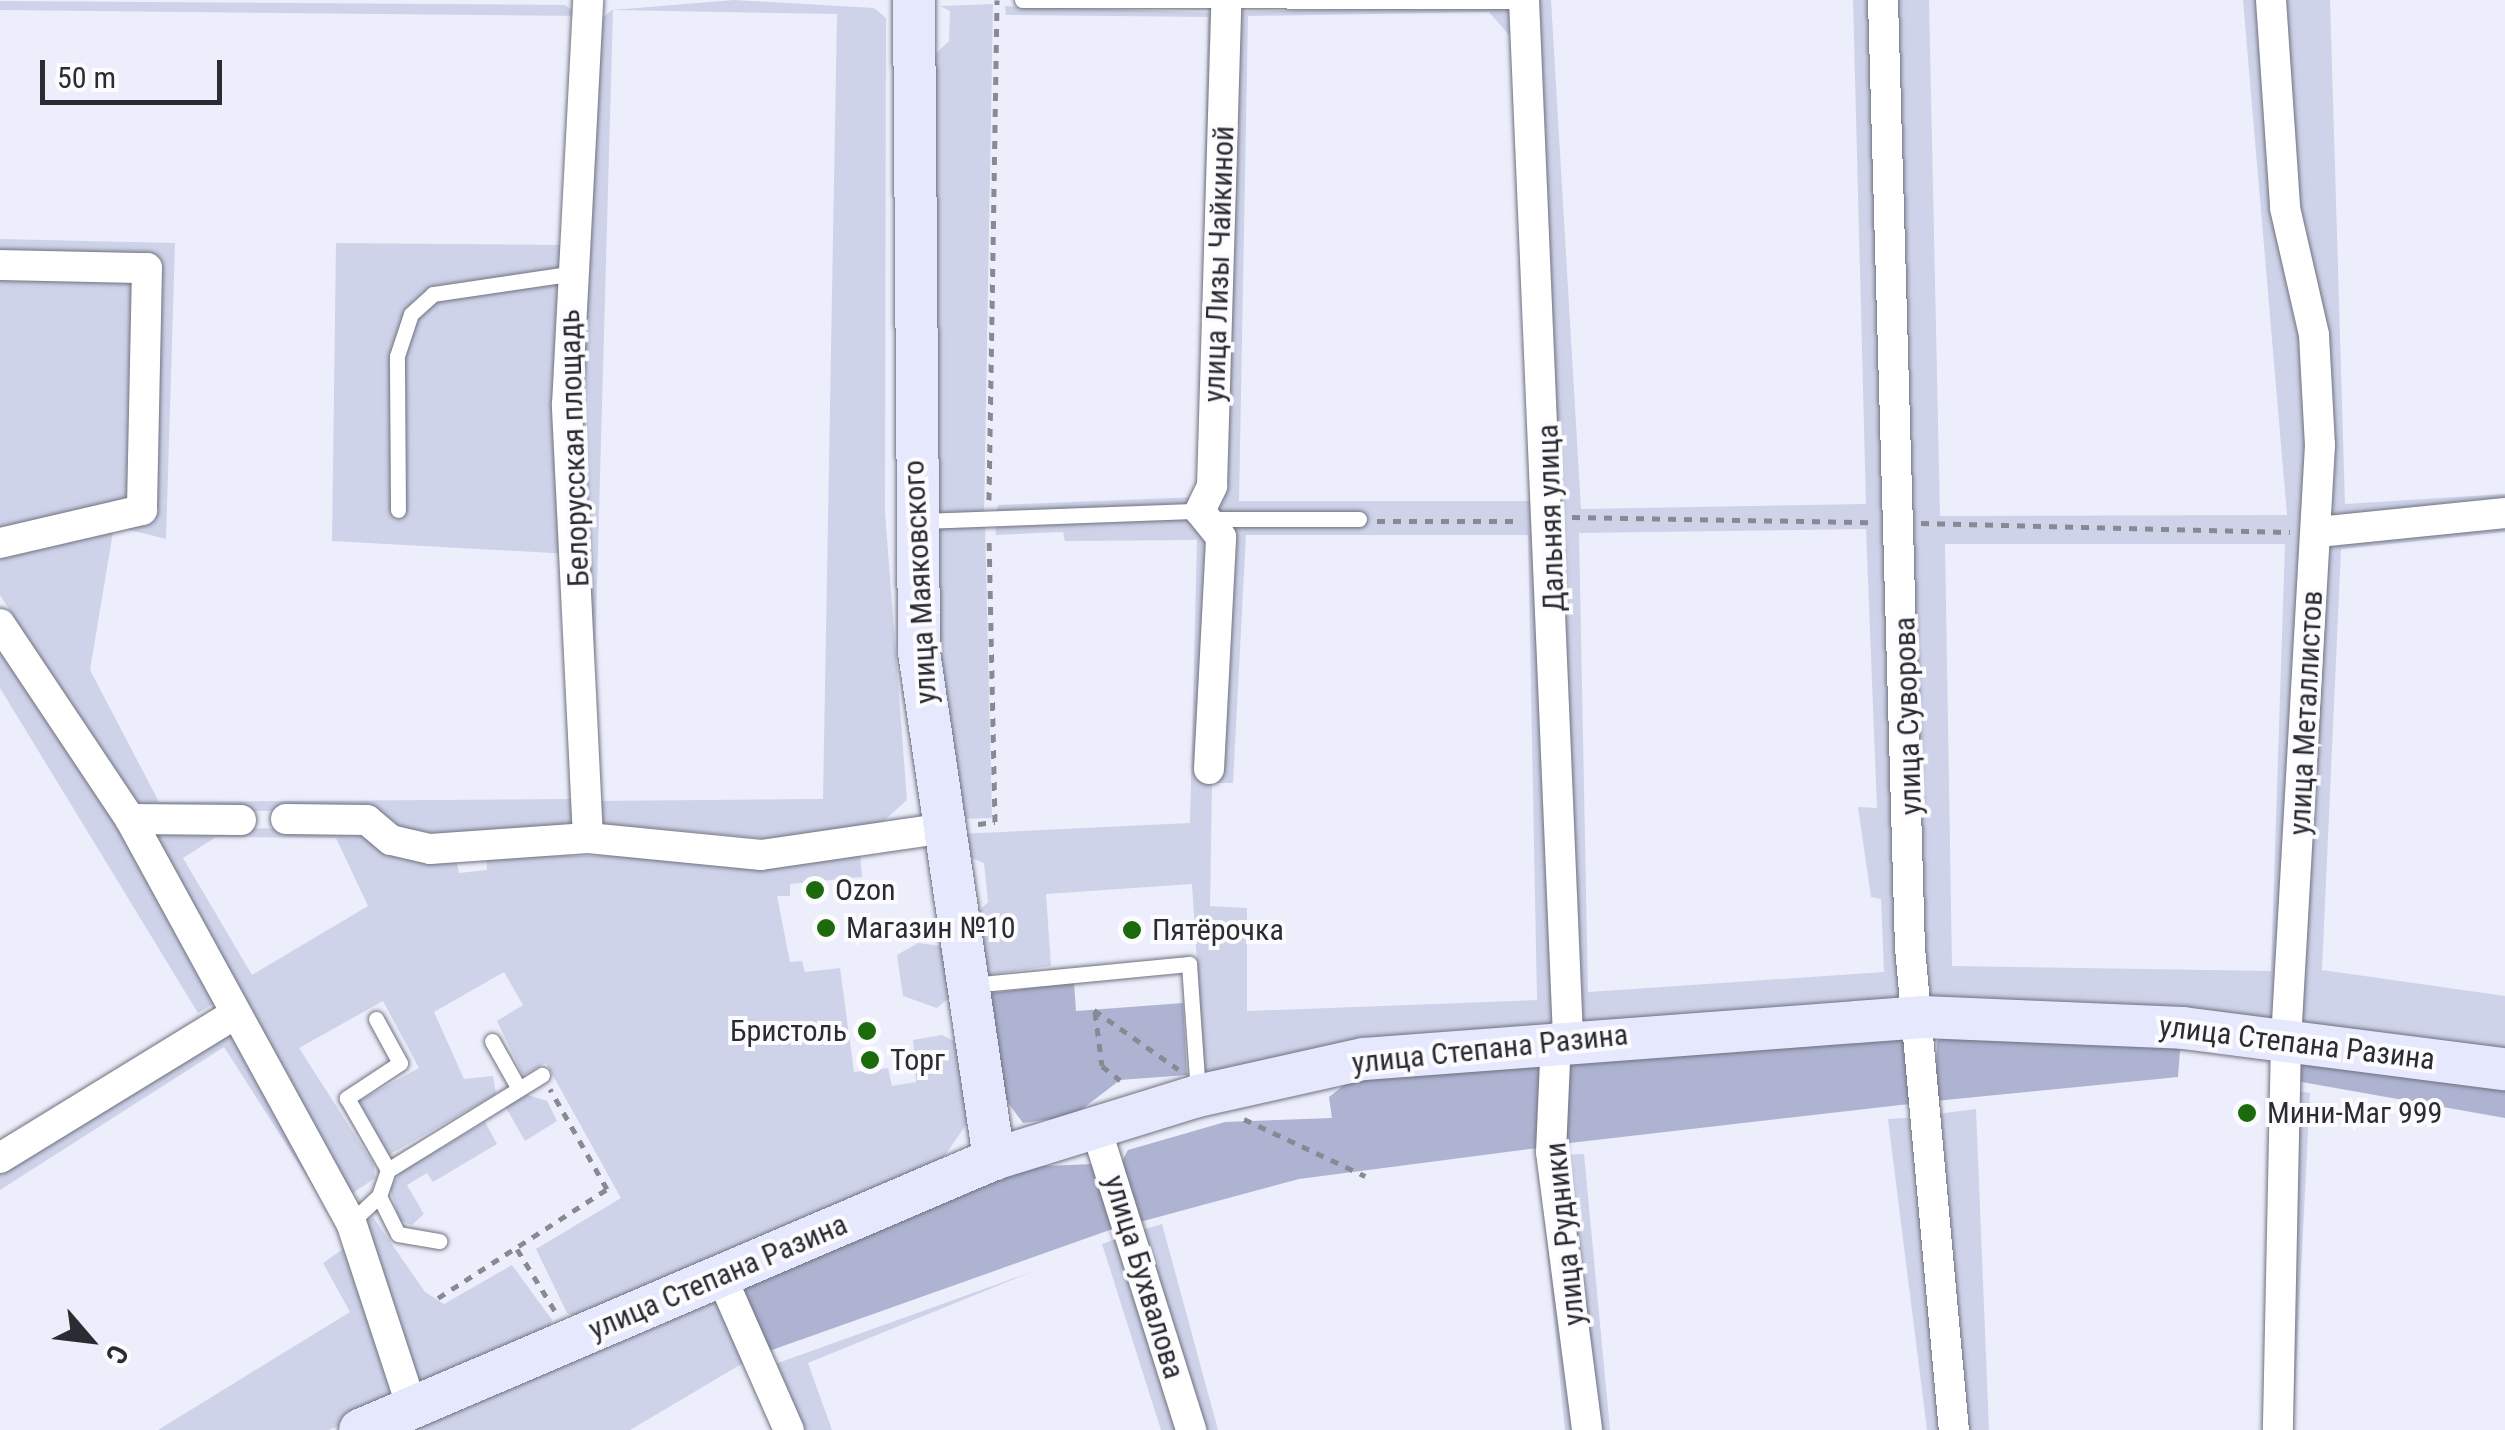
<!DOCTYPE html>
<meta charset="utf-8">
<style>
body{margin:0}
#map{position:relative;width:2505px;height:1430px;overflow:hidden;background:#eceefb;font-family:"Roboto Condensed",sans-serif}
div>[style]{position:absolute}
.green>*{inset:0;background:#ced3ea}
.forest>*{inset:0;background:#aeb3d2}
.path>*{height:5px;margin-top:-2.5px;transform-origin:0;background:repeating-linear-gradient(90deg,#888a93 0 8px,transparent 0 16px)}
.roads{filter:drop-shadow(0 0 2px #6f717d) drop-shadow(0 0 2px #6f717d)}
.service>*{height:15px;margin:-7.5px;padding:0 7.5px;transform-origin:7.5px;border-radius:7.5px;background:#fff}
.minor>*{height:30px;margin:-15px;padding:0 15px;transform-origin:15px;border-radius:15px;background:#fff}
.secondary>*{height:42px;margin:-21px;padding:0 21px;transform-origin:21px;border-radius:21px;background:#e6e9fe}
.dots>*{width:28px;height:28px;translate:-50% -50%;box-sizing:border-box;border:5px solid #fcfcff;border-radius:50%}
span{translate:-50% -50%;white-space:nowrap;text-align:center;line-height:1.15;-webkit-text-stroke:8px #fcfcff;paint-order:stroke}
.street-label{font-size:30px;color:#2b2c31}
.poi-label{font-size:30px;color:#2b2c31}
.left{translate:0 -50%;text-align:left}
.right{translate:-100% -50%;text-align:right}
.north{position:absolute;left:40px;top:1290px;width:100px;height:100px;-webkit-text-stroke:8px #fcfcff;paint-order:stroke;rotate:118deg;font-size:28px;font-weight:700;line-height:40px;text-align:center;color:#2b2c31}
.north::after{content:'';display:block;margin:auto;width:35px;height:45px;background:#2b2c31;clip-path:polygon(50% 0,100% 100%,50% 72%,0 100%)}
.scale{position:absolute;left:40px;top:60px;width:182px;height:45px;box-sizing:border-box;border:5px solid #2b2c31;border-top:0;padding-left:12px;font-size:30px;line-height:35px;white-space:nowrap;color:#2b2c31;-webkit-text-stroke:8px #fcfcff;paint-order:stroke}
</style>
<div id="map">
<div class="green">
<div style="clip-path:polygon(evenodd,734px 0,874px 8px,886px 18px,885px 512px,907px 800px,878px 826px,770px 839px,596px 823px,591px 801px,577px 277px,592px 224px,597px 22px,612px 10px,734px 0,613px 10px,837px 14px,823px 799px,591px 801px,613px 10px)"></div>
<div style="clip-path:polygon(evenodd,1531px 0,1551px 0,1581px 509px,1866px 504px,1853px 0,1876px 0,1910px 1006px,1586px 1025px,1575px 1013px,1531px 0,1866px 529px,1877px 808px,1858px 807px,1871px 897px,1881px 899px,1884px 972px,1588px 992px,1579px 533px,1866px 529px)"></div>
<div style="clip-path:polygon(evenodd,1891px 0,1929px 0,1940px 516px,2287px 515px,2243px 0,2265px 0,2310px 335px,2281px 1020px,1928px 1005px,1916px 945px,1891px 0,1945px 544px,2285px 544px,2271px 971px,1952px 966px,1945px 544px)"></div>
<div style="clip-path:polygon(2278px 0,2330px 0,2345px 504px,2505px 494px,2505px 508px,2325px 527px)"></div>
<div style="clip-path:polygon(0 1px,565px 5px,580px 16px,0 10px)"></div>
<div style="clip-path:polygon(993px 4px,984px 515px,937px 516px,924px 65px,949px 41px,950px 11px,940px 6px)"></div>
<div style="clip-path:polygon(1005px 6px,1220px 13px,1207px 485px,1196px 506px,996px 514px,998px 505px,1198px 497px,1208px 17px,1006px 15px)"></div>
<div style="clip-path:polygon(evenodd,1504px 6px,1519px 18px,1556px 1029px,1204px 1074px,1192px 884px,1046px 894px,1051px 966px,980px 976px,972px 918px,988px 902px,984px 863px,962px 854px,959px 834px,1190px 823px,1197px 540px,1065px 541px,1063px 532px,996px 535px,995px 524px,1218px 514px,1234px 12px,1504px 6px,1489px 12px,1510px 36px,1530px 501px,1239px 501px,1248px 16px,1489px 12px,1504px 6px,1246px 535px,1528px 535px,1537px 1000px,1247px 1011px,1247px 908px,1210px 906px,1212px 783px,1233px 783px,1246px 535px)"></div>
<div style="clip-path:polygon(0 239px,175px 243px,166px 539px,114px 526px,90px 670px,159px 802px,571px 799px,580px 828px,428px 841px,394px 832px,364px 809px,138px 813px,0 595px)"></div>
<div style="clip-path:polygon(336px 243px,569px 245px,571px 554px,332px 541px)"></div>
<div style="clip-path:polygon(2505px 516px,2505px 532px,2341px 549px,2322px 970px,2505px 996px,2505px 1057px,2295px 1022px,2322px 546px)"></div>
<div style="clip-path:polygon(985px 524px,992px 818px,956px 819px,934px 694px,937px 525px)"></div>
<div style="clip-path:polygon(0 643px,120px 823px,215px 1003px,198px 1013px,0 688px)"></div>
<div style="clip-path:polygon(evenodd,363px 828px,456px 859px,459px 873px,487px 870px,486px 856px,860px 854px,862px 877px,790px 884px,790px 896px,777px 896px,790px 962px,802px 961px,805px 972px,840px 968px,854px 1072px,888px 1068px,892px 1086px,916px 1082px,913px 1040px,942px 1035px,965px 1046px,968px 1122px,932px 1174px,585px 1321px,567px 1313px,536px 1249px,621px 1198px,546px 1063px,523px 1075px,497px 1021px,523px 1005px,504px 972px,434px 1012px,464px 1079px,493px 1076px,496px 1094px,389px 1155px,359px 1101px,419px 1068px,383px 1001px,299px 1048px,374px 1165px,375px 1178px,347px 1197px,149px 829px,363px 828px,216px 837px,336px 838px,368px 906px,252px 975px,183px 858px,216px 837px)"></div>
<div style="clip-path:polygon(918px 943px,948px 947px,957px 991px,937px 1008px,903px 996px,897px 955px)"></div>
<div style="clip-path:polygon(229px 1032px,354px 1244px,366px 1283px,392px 1387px,387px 1405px,329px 1430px,158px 1430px,350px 1312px,323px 1263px,350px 1244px,224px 1047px,0 1190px,0 1169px)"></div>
<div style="clip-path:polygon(2295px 1090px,2310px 1093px,2293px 1430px,2283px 1430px)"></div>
<div style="clip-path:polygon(525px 1094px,547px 1101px,557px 1121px,525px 1141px,505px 1106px)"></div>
<div style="clip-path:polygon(1976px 1109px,1989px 1430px,1962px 1430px,1937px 1114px)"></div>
<div style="clip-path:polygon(1919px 1117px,1916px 1180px,1947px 1430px,1927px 1430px,1888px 1119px)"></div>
<div style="clip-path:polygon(485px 1122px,497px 1144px,433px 1182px,427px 1173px,407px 1185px,424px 1214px,412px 1225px,400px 1221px,390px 1189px,401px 1172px)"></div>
<div style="clip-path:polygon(1584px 1154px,1610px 1430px,1595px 1430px,1560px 1155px)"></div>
<div style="clip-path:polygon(1538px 1160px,1581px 1430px,1565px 1430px)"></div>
<div style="clip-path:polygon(373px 1217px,425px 1292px,444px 1304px,512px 1265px,552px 1320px,547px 1336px,422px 1389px,362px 1224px)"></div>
<div style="clip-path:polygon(1162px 1224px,1218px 1430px,1198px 1430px,1139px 1231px)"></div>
<div style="clip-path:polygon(1124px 1236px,1181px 1430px,1161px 1430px,1102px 1244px)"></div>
<div style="clip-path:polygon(1034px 1271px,808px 1363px,832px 1430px,798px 1430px,764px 1368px)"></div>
<div style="clip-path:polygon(721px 1298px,745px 1362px,630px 1430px,388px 1430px)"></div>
</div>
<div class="forest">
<div style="clip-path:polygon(1074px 983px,1076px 1011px,1183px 1003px,1187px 1075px,1120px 1080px,1073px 1116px,1023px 1123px,1000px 1092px,982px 994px)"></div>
<div style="clip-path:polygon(1906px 1029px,1918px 1103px,1561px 1144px,1568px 1062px)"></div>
<div style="clip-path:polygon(1949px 1029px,2181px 1038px,2178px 1077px,1935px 1101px,1937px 1042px)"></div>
<div style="clip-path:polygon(1546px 1050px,1546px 1147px,1299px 1179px,1136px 1223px,1120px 1165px,1128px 1150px,1225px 1122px,1332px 1118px,1329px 1097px,1363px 1070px)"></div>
<div style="clip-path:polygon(2301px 1054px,2505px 1081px,2505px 1118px,2296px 1081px)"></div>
<div style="clip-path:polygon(1093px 1164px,1121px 1226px,758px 1355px,737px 1281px,1020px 1167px)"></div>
</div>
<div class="path">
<div style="left:989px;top:500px;width:500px;rotate:-89.08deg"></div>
<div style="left:1572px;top:517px;width:298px;rotate:1deg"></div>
<div style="left:1377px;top:521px;width:144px"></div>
<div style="left:1921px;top:523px;width:369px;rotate:1.4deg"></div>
<div style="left:978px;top:824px;width:17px;rotate:-7deg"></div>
<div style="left:995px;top:822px;width:286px;rotate:-91.2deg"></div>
<div style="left:1094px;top:1010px;width:103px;rotate:35.1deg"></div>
<div style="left:1095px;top:1012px;width:54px;rotate:82.6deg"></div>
<div style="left:1102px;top:1066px;width:23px;rotate:38deg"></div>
<div style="left:1244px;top:1119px;width:134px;rotate:25.2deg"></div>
<div style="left:517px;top:1249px;width:73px;rotate:58.5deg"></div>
<div style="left:438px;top:1298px;width:201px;rotate:-32.8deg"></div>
<div style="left:607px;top:1189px;width:115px;rotate:-119.7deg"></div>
</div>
<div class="roads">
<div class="service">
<div style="left:1022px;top:0;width:502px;rotate:0.11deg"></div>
<div style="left:398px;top:510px;width:154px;rotate:-90.4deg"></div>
<div style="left:397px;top:356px;width:44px;rotate:-71.6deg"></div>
<div style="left:411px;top:314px;width:30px;rotate:-42deg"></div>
<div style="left:433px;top:294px;width:136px;rotate:-8.4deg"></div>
<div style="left:1213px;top:519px;width:146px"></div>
<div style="left:922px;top:521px;width:278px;rotate:-2.1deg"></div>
<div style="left:971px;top:985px;width:219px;rotate:-5.5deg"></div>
<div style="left:1189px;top:964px;width:128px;rotate:86deg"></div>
<div style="left:376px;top:1019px;width:50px;rotate:61.4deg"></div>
<div style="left:400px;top:1063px;width:64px;rotate:146.6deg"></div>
<div style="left:347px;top:1098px;width:83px;rotate:60.3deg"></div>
<div style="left:492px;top:1041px;width:55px;rotate:60.6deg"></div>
<div style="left:379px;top:1196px;width:42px;rotate:63.4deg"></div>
<div style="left:398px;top:1234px;width:42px;rotate:9.7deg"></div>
<div style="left:351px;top:1222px;width:38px;rotate:-43deg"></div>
<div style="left:379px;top:1196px;width:28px;rotate:-71deg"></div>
<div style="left:388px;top:1170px;width:181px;rotate:-31.7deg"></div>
</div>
<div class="minor">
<div style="left:1524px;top:0;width:1038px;rotate:87.57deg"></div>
<div style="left:1883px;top:0;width:948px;rotate:88.37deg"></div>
<div style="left:1910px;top:948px;width:484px;rotate:84.8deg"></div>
<div style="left:2271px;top:0;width:208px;rotate:86.1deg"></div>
<div style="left:2285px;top:208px;width:130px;rotate:77.1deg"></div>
<div style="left:2314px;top:335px;width:110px;rotate:86.9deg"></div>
<div style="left:2320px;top:445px;width:597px;rotate:93.27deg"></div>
<div style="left:2286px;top:1041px;width:389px;rotate:91.2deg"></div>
<div style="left:0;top:265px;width:147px;rotate:1.2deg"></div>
<div style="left:147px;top:268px;width:242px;rotate:91.2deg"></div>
<div style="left:142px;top:510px;width:146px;rotate:166.9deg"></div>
<div style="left:2318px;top:532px;width:188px;rotate:-5.8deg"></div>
<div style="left:0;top:624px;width:234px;rotate:56.3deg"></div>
<div style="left:130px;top:819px;width:460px;rotate:61.3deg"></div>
<div style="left:351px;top:1222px;width:196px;rotate:71.8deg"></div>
<div style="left:1209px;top:769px;width:232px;rotate:-87deg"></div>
<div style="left:1221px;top:537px;width:33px;rotate:-129deg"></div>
<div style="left:1200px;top:511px;width:28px;rotate:-64deg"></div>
<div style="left:1212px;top:486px;width:486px;rotate:-88.3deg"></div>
<div style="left:130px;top:819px;width:111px;rotate:0.5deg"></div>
<div style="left:286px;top:819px;width:81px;rotate:0.7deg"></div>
<div style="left:367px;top:820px;width:31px;rotate:40deg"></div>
<div style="left:391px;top:840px;width:40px;rotate:13deg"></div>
<div style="left:430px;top:849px;width:158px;rotate:-4deg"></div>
<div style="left:588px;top:838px;width:174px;rotate:5.6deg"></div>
<div style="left:761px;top:855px;width:186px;rotate:-8.3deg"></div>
<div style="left:588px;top:838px;width:434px;rotate:-92.8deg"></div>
<div style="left:567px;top:405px;width:406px;rotate:-87deg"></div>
<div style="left:1556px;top:1038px;width:114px;rotate:92.5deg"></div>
<div style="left:1551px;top:1152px;width:280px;rotate:82.6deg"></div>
<div style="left:1095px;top:1125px;width:320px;rotate:72.5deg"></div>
<div style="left:0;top:1158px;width:272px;rotate:-31.5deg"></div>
<div style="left:721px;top:1276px;width:168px;rotate:66.2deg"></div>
</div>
<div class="secondary">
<div style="left:914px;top:0;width:652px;rotate:89.56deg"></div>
<div style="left:919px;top:652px;width:513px;rotate:81.59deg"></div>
<div style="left:360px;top:1430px;width:689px;rotate:-23.14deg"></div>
<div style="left:994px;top:1159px;width:214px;rotate:-17.2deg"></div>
<div style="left:1198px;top:1096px;width:170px;rotate:-12.6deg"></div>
<div style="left:1364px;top:1059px;width:561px;rotate:-4.3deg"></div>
<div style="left:1923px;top:1017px;width:260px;rotate:2.4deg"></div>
<div style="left:2183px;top:1028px;width:325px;rotate:7.3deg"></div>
</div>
</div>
<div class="dots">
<div style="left:815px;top:890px;background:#1b6a0b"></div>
<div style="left:826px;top:928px;background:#1b6a0b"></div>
<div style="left:1132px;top:930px;background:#1b6a0b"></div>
<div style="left:867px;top:1031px;background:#1b6a0b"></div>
<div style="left:870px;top:1060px;background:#1b6a0b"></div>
<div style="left:2247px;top:1113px;background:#1b6a0b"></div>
</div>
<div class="street-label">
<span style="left:1219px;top:264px;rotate:-88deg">улица Лизы Чайкиной</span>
<span style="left:574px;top:448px;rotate:-92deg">Белорусская площадь</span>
<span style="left:1551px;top:518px;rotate:-92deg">Дальняя улица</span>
<span style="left:920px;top:582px;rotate:-93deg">улица Маяковского</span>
<span style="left:2306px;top:713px;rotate:-87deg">улица Металлистов</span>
<span style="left:1908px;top:716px;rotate:-92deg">улица Суворова</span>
<span style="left:2297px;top:1043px;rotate:7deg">улица Степана Разина</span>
<span style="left:1490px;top:1049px;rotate:-6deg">улица Степана Разина</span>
<span style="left:1565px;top:1234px;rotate:-96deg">улица Рудники</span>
<span style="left:718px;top:1277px;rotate:-23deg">улица Степана Разина</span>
<span style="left:1144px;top:1277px;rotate:73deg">улица Бухвалова</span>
</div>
<div class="poi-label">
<span class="left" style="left:835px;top:890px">Ozon</span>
<span class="left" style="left:846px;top:928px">Магазин №10</span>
<span class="left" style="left:1152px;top:930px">Пятёрочка</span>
<span class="right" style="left:847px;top:1031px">Бристоль</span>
<span class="left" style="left:890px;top:1060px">Торг</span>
<span class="left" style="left:2267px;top:1113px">Мини-Маг 999</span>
</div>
<div class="north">С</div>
<div class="scale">50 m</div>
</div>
